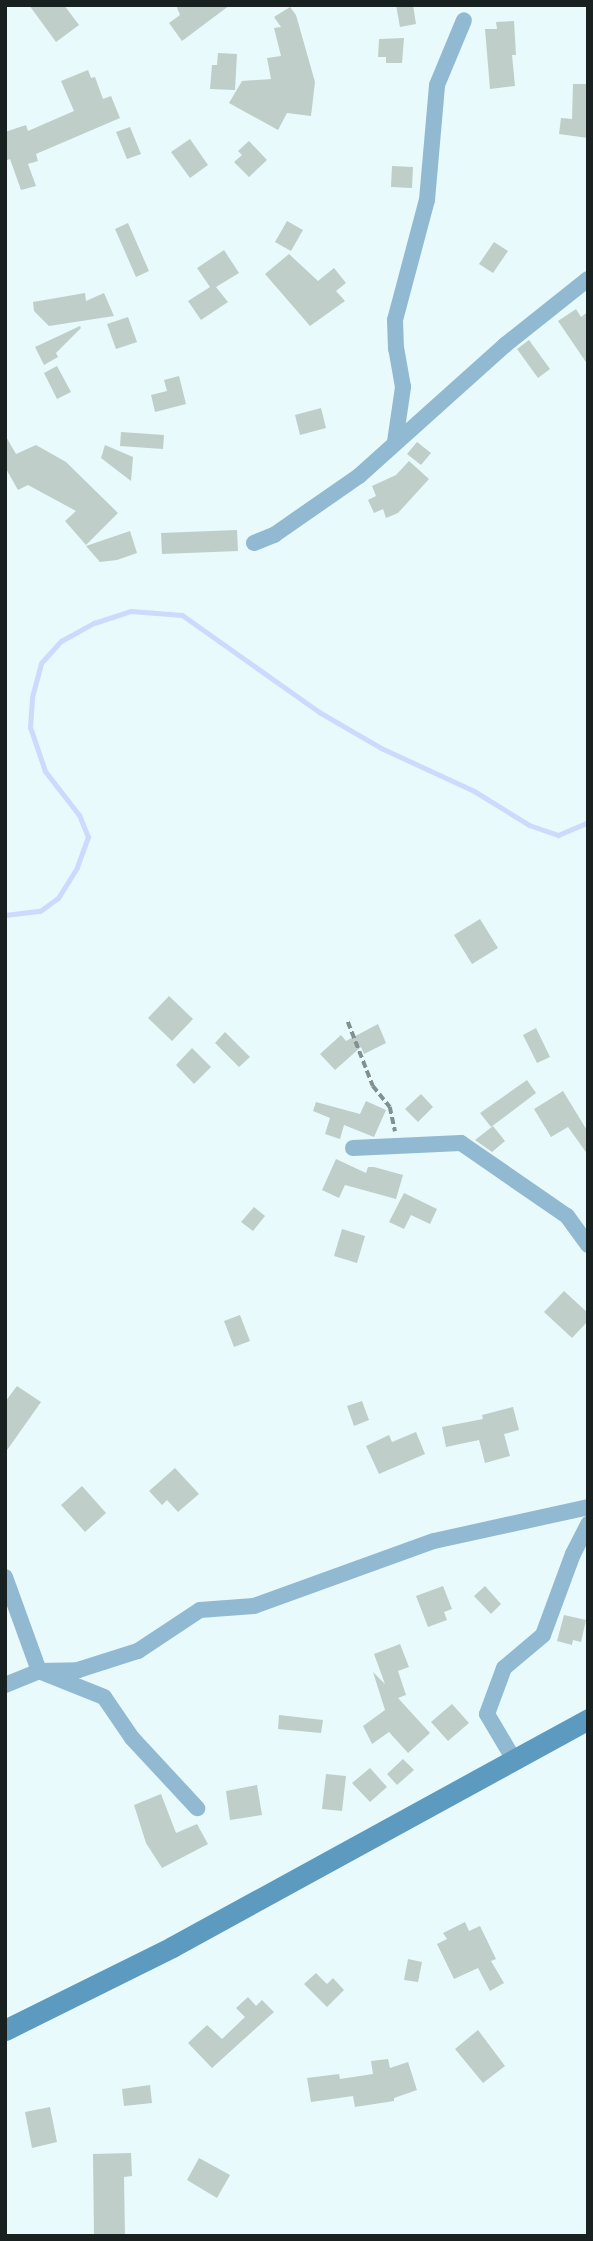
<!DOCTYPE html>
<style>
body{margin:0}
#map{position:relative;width:593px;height:2241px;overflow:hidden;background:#e8fafb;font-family:"Asap Condensed",sans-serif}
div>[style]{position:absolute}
.stream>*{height:5px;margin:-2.5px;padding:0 2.5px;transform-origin:2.5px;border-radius:2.5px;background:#cddafd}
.building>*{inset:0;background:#bfcec8}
.path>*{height:3.5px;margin-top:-1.75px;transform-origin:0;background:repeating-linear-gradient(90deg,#839090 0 7px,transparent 0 10.5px)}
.street>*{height:16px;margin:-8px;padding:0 8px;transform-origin:8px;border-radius:8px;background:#91b9d2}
.secondary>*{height:21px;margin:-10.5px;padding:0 10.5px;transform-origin:10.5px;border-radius:10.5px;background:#5d9abf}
span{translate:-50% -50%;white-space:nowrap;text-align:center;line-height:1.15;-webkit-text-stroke:5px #fff;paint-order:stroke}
.frame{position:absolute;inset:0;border:7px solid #192020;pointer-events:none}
</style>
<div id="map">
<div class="stream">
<div style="left:5px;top:915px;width:35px;rotate:-7deg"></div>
<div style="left:40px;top:911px;width:22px;rotate:-36deg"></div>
<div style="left:58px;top:898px;width:36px;rotate:-58deg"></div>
<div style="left:77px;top:867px;width:32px;rotate:-70deg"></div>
<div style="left:88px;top:837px;width:24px;rotate:-112deg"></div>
<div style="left:79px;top:815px;width:56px;rotate:-127.7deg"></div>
<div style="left:45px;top:771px;width:46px;rotate:-108.8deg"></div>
<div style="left:30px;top:727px;width:30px;rotate:-86deg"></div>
<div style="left:32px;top:697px;width:35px;rotate:-75deg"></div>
<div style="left:41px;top:663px;width:30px;rotate:-48deg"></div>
<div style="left:61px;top:641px;width:38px;rotate:-29deg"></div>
<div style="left:94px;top:623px;width:39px;rotate:-18deg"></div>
<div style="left:131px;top:611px;width:51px;rotate:4.5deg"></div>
<div style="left:182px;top:615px;width:168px;rotate:35.3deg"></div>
<div style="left:319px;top:712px;width:72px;rotate:30.1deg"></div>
<div style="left:381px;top:748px;width:102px;rotate:24.8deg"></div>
<div style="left:474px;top:791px;width:65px;rotate:31.7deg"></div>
<div style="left:529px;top:825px;width:31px;rotate:19deg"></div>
<div style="left:558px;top:835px;width:33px;rotate:-23deg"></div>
</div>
<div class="building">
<div style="clip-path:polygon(29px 5px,64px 5px,79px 25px,56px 42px)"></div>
<div style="clip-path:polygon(176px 5px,230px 5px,182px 41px,169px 23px,180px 15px)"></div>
<div style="clip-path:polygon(396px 5px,413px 5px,416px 24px,400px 27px)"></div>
<div style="clip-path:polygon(290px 7px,296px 15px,315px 82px,311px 116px,287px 113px,278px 130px,229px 103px,242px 81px,271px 79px,267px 58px,281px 56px,274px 28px,281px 27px,274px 17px)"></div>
<div style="clip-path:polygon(514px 21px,516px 55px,512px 55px,515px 86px,490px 89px,485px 29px,497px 29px,496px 22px)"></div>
<div style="clip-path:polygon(404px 38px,402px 63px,386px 63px,386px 57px,378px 57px,379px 39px)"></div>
<div style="clip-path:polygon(218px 53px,237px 54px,235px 90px,210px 89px,212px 65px,217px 65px)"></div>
<div style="clip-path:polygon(88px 70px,91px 78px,95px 77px,103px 99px,111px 96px,120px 118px,36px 154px,38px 161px,28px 164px,36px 186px,21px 190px,10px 159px,5px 161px,5px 132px,26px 125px,28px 131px,74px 111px,61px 81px)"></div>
<div style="clip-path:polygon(573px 84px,588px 84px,588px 138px,559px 134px,561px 118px,572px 119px)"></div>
<div style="clip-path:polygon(130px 127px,141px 154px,127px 159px,116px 132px)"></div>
<div style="clip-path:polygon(190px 139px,208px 165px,190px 178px,171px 152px)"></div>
<div style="clip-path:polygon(249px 141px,267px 160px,249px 177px,234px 162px,242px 155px,238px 151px)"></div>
<div style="clip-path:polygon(392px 166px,413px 167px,412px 188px,391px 187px)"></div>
<div style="clip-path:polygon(287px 221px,303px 230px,291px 251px,275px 242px)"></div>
<div style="clip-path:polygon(128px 223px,149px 271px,136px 277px,115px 229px)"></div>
<div style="clip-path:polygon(494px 242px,508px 251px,493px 273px,479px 264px)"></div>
<div style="clip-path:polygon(224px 250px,239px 273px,216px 287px,228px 302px,201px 320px,188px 301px,210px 287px,197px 268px)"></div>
<div style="clip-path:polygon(289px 254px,318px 281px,334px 268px,346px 283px,336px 291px,345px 301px,310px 326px,265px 274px)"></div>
<div style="clip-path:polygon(85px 293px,86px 301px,104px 293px,114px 316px,49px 326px,34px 311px,33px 302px)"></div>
<div style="clip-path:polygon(576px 309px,581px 317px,588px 312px,588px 365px,558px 321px)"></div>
<div style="clip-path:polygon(128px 317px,137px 342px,116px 349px,107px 324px)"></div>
<div style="clip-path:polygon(80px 326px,81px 328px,56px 353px,58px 357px,44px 365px,35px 347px)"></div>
<div style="clip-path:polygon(529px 340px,550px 369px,538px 378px,517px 349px)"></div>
<div style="clip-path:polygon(57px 366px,71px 392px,57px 399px,44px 373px)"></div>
<div style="clip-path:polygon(179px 376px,186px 404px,155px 412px,151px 395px,167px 391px,164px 380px)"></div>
<div style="clip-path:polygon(321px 408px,326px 428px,300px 435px,295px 415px)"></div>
<div style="clip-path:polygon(121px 432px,164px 435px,163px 449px,120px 446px)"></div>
<div style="clip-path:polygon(5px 435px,16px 454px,36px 445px,66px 462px,118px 513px,86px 545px,65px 521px,76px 511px,28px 485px,18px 490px,5px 467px)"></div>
<div style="clip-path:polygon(417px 442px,431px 453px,421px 465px,407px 454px)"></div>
<div style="clip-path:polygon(105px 445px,133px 457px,131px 481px,101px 458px)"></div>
<div style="clip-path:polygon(409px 461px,429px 479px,398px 513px,386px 518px,383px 509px,374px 513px,368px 500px,376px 496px,372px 486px,396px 475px)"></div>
<div style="clip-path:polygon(237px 530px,238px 551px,162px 554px,161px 533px)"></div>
<div style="clip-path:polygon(130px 531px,137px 553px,117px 560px,100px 562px,86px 546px)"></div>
<div style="clip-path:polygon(480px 919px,498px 948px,472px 964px,454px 935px)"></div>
<div style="clip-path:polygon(169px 996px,193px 1019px,172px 1041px,148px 1018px)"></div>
<div style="clip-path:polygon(378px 1024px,386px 1043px,364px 1054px,361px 1047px,335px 1070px,320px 1054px,341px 1035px,346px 1041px)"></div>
<div style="clip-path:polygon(536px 1028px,550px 1057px,537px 1063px,523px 1035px)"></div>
<div style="clip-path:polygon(225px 1032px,250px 1057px,239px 1067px,215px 1043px)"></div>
<div style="clip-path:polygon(192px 1048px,211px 1067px,194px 1084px,176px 1065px)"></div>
<div style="clip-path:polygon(527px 1080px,536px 1093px,491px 1127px,480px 1113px)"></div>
<div style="clip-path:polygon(563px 1091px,588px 1132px,588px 1155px,568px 1127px,551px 1137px,534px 1109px)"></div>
<div style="clip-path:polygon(421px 1094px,433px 1107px,418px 1122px,405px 1109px)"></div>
<div style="clip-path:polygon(366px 1101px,386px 1110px,374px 1137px,344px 1125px,340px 1139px,325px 1134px,330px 1118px,313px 1111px,316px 1102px,360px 1114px)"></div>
<div style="clip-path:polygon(493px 1126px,505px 1141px,492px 1152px,475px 1140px)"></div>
<div style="clip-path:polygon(336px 1159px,366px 1173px,368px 1167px,374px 1167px,403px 1175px,396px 1199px,345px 1185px,339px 1198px,322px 1190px)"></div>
<div style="clip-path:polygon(404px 1193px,437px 1209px,430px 1224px,411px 1215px,404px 1229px,389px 1222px)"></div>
<div style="clip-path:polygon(254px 1207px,265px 1216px,253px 1231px,241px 1222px)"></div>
<div style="clip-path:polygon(342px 1229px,365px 1236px,357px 1263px,334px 1256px)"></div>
<div style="clip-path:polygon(564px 1291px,588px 1313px,588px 1321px,572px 1338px,544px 1312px)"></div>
<div style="clip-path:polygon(240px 1315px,250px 1341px,234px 1347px,224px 1321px)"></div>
<div style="clip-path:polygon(17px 1386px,41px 1402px,5px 1453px,5px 1402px)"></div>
<div style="clip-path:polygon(362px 1401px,369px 1420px,354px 1426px,347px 1406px)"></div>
<div style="clip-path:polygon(513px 1407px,519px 1430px,504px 1434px,510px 1456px,485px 1463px,479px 1440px,446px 1447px,442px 1427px,483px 1419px,482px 1415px)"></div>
<div style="clip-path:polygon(416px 1432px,425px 1454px,379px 1474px,366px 1446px,389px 1435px,392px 1442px)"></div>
<div style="clip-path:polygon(175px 1468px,199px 1494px,178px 1512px,167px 1500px,162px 1505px,149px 1491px)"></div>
<div style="clip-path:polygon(82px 1486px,106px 1513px,85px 1532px,61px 1505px)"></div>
<div style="clip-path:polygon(443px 1586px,452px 1609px,444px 1612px,447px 1620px,428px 1627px,416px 1596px)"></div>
<div style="clip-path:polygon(485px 1586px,501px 1604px,491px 1614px,474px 1596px)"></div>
<div style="clip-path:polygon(564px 1615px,586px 1620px,581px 1642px,573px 1640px,572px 1645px,557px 1641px)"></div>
<div style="clip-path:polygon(400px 1644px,409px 1667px,398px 1671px,406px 1695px,398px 1698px,430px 1733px,408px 1753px,389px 1732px,372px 1744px,363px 1726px,385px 1710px,373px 1672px,385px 1684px,374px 1654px)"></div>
<div style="clip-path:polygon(452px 1704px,469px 1723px,448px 1741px,431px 1722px)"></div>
<div style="clip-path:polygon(279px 1715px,323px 1720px,321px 1733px,278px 1729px)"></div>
<div style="clip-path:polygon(403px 1759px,414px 1770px,397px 1785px,387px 1774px)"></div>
<div style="clip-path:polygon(370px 1768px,387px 1787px,370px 1802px,352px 1783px)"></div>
<div style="clip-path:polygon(326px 1774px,346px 1776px,342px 1811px,322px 1809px)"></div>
<div style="clip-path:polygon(257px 1785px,262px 1815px,230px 1820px,226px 1791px)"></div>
<div style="clip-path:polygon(161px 1794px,176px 1833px,197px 1824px,208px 1844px,162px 1868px,146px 1843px,134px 1805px)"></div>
<div style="clip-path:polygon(465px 1922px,469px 1931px,480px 1926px,496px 1959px,491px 1961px,504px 1983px,490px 1991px,478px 1968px,454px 1979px,437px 1944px,447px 1939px,443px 1933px)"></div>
<div style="clip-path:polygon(408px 1959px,422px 1962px,418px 1982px,404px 1980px)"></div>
<div style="clip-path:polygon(316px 1973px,327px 1984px,333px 1978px,344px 1990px,327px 2007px,304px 1984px)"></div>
<div style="clip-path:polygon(248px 1997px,256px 2006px,262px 2000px,274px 2012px,212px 2068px,188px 2043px,207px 2025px,222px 2039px,245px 2017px,236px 2008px)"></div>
<div style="clip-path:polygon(478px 2030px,505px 2066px,483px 2083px,455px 2049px)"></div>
<div style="clip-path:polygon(388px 2059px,390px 2068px,408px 2062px,417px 2090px,394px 2098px,394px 2101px,355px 2107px,353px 2096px,311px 2102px,307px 2078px,339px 2074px,340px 2079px,373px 2074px,371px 2061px)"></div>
<div style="clip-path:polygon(150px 2085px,152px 2103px,124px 2106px,122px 2089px)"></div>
<div style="clip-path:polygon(50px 2107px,57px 2142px,32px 2148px,25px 2112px)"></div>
<div style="clip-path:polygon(131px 2153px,132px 2176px,124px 2177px,125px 2236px,94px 2236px,93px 2154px)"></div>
<div style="clip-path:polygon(199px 2158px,230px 2175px,217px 2198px,187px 2180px)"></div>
</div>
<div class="path">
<div style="left:348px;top:1022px;width:69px;rotate:68.7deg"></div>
<div style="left:373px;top:1086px;width:27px;rotate:51deg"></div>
<div style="left:390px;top:1107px;width:25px;rotate:78deg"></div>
</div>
<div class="street">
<div style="left:395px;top:442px;width:56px;rotate:-81.7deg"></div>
<div style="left:403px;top:387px;width:39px;rotate:-100deg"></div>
<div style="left:396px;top:349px;width:29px;rotate:-92deg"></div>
<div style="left:395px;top:320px;width:124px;rotate:-75.1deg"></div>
<div style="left:427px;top:200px;width:115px;rotate:-85deg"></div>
<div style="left:437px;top:85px;width:70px;rotate:-67.4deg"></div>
<div style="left:254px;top:543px;width:22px;rotate:-22deg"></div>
<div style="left:274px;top:535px;width:103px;rotate:-34.8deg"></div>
<div style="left:359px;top:476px;width:196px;rotate:-41.9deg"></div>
<div style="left:505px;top:345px;width:106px;rotate:-38.5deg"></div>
<div style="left:353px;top:1148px;width:108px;rotate:-2.7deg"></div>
<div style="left:461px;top:1143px;width:129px;rotate:34.6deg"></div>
<div style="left:567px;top:1216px;width:36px;rotate:54deg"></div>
<div style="left:5px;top:1577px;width:100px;rotate:70.1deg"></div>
<div style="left:39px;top:1671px;width:70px;rotate:21.8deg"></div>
<div style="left:104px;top:1697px;width:50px;rotate:55.7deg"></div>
<div style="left:132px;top:1738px;width:96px;rotate:47.1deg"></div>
<div style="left:5px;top:1685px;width:37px;rotate:-22deg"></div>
<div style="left:39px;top:1671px;width:39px;rotate:-1deg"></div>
<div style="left:78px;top:1670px;width:63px;rotate:-17.6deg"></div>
<div style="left:138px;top:1651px;width:74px;rotate:-33.5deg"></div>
<div style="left:200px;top:1610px;width:54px;rotate:-4.2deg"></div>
<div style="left:254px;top:1606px;width:191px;rotate:-19.9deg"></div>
<div style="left:434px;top:1541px;width:158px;rotate:-12.4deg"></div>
<div style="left:513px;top:1758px;width:51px;rotate:-120.6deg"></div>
<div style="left:487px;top:1714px;width:49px;rotate:-69.7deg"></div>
<div style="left:504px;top:1668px;width:51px;rotate:-40.2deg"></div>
<div style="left:543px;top:1635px;width:86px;rotate:-69.7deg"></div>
<div style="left:573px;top:1554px;width:34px;rotate:-63deg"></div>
</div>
<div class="secondary">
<div style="left:5px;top:2030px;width:186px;rotate:-26.4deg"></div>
<div style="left:172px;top:1947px;width:474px;rotate:-28.7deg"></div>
</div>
<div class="frame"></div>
</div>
